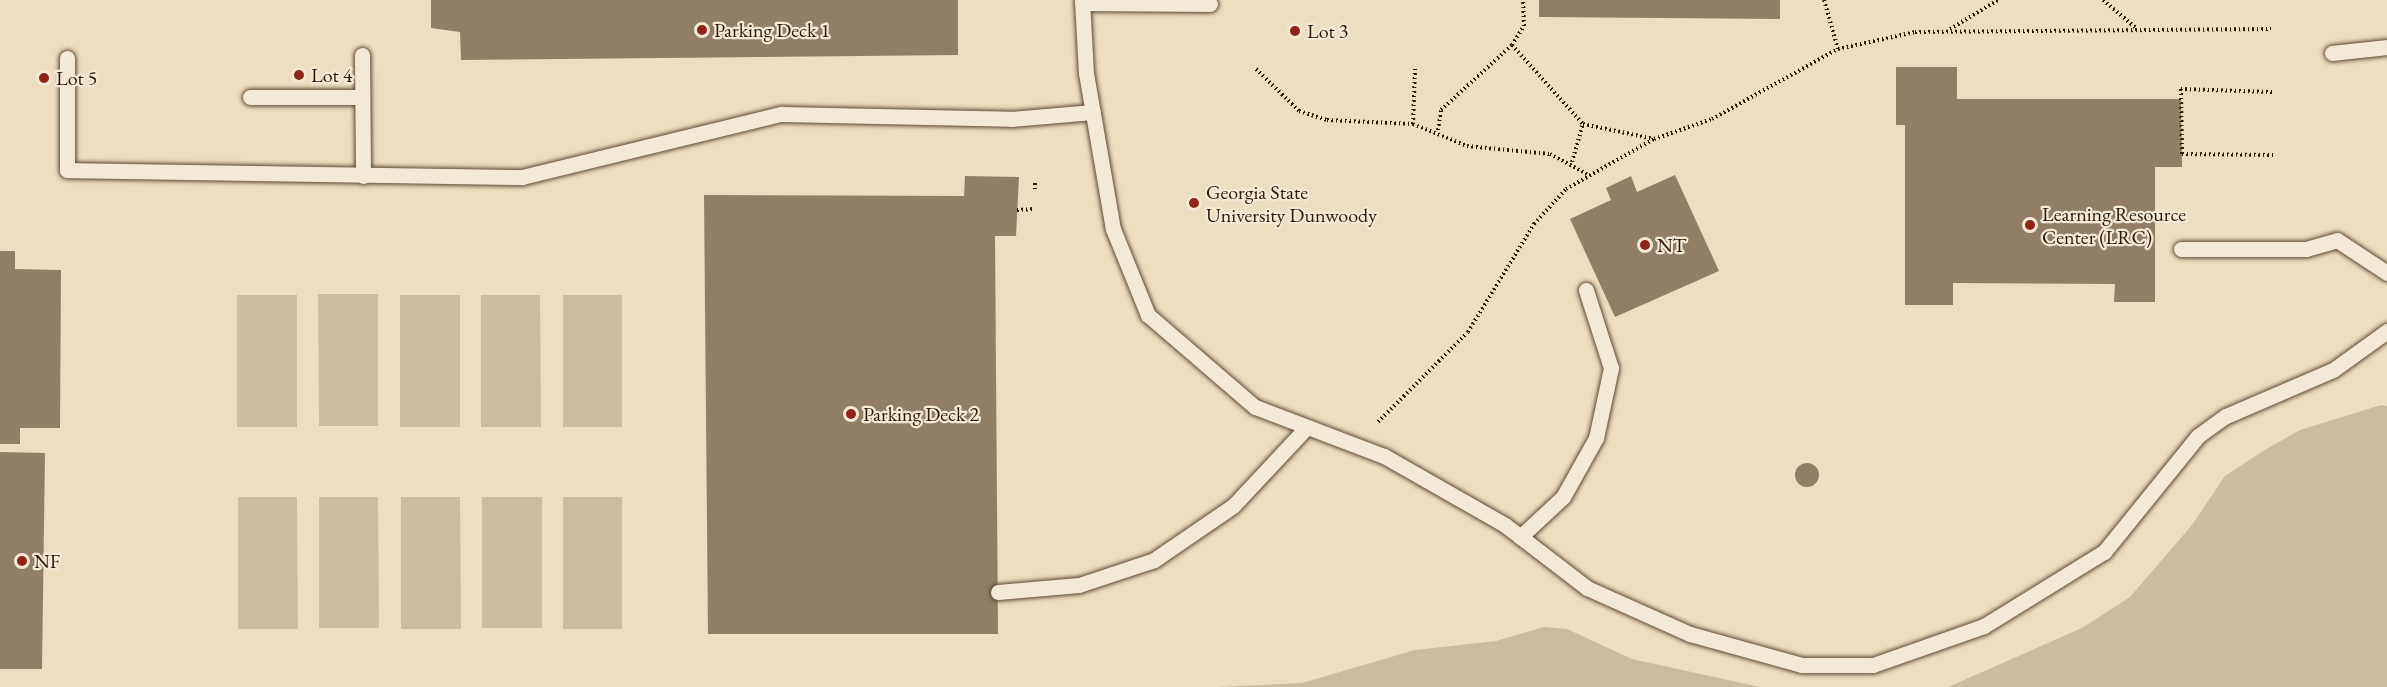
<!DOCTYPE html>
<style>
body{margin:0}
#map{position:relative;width:2387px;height:687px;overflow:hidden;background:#ecdebe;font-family:"EB Garamond",serif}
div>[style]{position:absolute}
.green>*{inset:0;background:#ccbc9f}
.building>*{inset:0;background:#927e65}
.round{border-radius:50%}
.path>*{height:4px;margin-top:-2px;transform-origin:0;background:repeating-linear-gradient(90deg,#301705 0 1.5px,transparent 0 4.5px)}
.roads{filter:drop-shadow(0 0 2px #5f4933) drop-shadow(0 0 2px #5f4933)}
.lane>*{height:15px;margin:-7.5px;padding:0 7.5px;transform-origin:7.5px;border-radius:7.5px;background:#f3ead5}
.dots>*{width:16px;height:16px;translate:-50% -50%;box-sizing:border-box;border:3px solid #f3ead5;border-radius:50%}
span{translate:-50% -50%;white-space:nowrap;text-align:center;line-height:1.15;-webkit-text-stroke:4.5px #f3ead5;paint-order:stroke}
.poi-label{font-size:20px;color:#301705}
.left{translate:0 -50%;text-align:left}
</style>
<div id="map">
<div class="green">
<div style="clip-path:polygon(318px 294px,378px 294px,378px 426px,319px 426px)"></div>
<div style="clip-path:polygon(237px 295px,297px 295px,297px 427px,237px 427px)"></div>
<div style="clip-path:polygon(400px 295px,460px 295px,460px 427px,400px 427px)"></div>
<div style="clip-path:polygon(481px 295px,540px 295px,541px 427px,481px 427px)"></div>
<div style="clip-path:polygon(563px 295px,622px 295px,622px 427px,563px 427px)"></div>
<div style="clip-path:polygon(2381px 405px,2387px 406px,2387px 687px,1948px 687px,2082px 628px,2130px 597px,2192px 525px,2225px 476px,2263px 451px,2300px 430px)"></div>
<div style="clip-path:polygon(238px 497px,297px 497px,298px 629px,238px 629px)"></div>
<div style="clip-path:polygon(319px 497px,378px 497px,379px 628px,319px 628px)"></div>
<div style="clip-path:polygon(401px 497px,460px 497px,461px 629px,401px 629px)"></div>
<div style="clip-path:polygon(482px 497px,542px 497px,542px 628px,482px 628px)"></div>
<div style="clip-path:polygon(563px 497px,622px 497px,622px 629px,563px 629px)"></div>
<div style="clip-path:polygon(1544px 627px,1567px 629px,1632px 659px,1760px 687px,1217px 687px,1302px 683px,1415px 650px,1496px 641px)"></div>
</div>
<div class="building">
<div style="clip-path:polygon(431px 0,958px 0,958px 55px,461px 60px,460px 32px,431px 28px)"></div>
<div style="clip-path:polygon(1539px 0,1780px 0,1780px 19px,1539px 17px)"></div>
<div style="clip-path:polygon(1896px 67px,1957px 67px,1957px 99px,2181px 99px,2182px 167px,2155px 167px,2155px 302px,2114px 302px,2115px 284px,1953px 283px,1953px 305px,1905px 305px,1905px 125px,1896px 125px)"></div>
<div style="clip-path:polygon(1675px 175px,1719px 271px,1615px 317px,1570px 219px,1611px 200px,1606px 188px,1631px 176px,1637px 192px)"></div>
<div style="clip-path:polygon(965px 176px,1019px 177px,1016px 236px,995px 236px,998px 634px,708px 634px,704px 195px,964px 196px)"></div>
<div style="clip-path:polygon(0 251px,15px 251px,15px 269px,61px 270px,60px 428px,20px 428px,20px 444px,0 444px)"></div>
<div style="clip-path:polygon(0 452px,45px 453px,42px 669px,0 669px)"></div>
<div class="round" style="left:1795px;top:463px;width:24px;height:24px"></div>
</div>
<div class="path">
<div style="left:1824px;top:0;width:51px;rotate:74.1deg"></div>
<div style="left:2103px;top:0;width:42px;rotate:40.2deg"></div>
<div style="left:1950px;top:29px;width:56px;rotate:-31.1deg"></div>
<div style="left:1512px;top:45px;width:106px;rotate:48.1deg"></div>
<div style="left:1583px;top:124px;width:73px;rotate:11.9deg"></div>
<div style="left:1256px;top:69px;width:60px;rotate:44.3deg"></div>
<div style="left:1299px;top:111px;width:29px;rotate:18deg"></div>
<div style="left:1327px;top:120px;width:86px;rotate:2.7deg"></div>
<div style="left:1413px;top:124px;width:58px;rotate:22.2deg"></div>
<div style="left:1467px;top:146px;width:83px;rotate:5.5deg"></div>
<div style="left:1550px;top:154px;width:42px;rotate:28.4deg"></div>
<div style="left:2272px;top:92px;width:91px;rotate:-178.1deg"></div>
<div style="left:2181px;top:89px;width:65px;rotate:89.1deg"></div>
<div style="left:2182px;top:154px;width:91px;rotate:0.6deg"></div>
<div style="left:1413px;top:124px;width:55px;rotate:-87.9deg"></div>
<div style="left:1438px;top:130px;width:20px;rotate:-81deg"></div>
<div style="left:1441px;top:110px;width:96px;rotate:-42.5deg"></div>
<div style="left:1512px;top:45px;width:22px;rotate:-58deg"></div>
<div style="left:1524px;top:26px;width:26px;rotate:-92deg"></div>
<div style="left:1572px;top:162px;width:40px;rotate:-74deg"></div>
<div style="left:1035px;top:183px;width:9px;rotate:90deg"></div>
<div style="left:1017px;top:210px;width:18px;rotate:-3deg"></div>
<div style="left:1378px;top:422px;width:127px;rotate:-45deg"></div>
<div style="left:1468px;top:332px;width:127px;rotate:-58.6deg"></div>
<div style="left:1534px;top:224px;width:47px;rotate:-47.6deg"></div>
<div style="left:1566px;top:189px;width:101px;rotate:-29.6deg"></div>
<div style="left:1654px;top:139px;width:61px;rotate:-19deg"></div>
<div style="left:1712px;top:119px;width:144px;rotate:-29.1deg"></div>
<div style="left:1838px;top:49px;width:79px;rotate:-12.4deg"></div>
<div style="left:1915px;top:32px;width:356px;rotate:-0.5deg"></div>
</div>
<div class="roads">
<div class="lane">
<div style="left:1082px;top:0;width:73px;rotate:86.9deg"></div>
<div style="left:1086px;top:73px;width:158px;rotate:80.2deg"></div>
<div style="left:1113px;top:229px;width:93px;rotate:67.9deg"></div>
<div style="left:1148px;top:315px;width:141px;rotate:40.7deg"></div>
<div style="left:1255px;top:407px;width:138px;rotate:20.8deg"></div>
<div style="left:1384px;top:456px;width:139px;rotate:29.7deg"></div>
<div style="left:1505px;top:525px;width:103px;rotate:37.5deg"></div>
<div style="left:1587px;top:588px;width:113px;rotate:24.1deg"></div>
<div style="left:1690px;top:634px;width:116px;rotate:15.5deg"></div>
<div style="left:1802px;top:665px;width:71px"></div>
<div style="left:1873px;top:665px;width:118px;rotate:-19.4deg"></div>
<div style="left:1984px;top:626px;width:141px;rotate:-31.7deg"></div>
<div style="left:2104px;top:552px;width:149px;rotate:-51deg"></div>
<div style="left:2198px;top:436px;width:34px;rotate:-36deg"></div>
<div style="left:2226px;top:416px;width:116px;rotate:-23.3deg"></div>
<div style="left:2333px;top:370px;width:67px;rotate:-35.8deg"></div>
<div style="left:1082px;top:3px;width:128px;rotate:0.4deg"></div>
<div style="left:2332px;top:53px;width:55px;rotate:-6.2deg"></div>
<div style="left:362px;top:55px;width:121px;rotate:89.5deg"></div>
<div style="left:67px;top:58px;width:112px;rotate:90deg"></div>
<div style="left:67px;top:170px;width:455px;rotate:0.9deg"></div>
<div style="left:522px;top:177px;width:267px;rotate:-13.7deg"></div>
<div style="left:781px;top:114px;width:230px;rotate:1.2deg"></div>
<div style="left:1011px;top:119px;width:82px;rotate:-4.9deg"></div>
<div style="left:250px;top:97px;width:112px"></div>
<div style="left:2181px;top:249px;width:125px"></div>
<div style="left:2306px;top:249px;width:32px;rotate:-16deg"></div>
<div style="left:2337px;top:240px;width:60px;rotate:33.4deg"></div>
<div style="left:1520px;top:537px;width:59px;rotate:-42.9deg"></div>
<div style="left:1563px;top:497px;width:68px;rotate:-60.8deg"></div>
<div style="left:1596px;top:438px;width:72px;rotate:-77.9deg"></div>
<div style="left:1611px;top:368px;width:82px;rotate:-107.8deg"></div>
<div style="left:998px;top:592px;width:81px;rotate:-4.9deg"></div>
<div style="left:1079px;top:585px;width:79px;rotate:-18.4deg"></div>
<div style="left:1154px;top:560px;width:96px;rotate:-34.4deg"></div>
<div style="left:1233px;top:506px;width:108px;rotate:-46.9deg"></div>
</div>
</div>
<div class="dots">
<div style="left:702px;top:30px;background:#8f2418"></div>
<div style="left:1295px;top:31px;background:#8f2418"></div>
<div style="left:299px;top:75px;background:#8f2418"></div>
<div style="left:44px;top:78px;background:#8f2418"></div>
<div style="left:1194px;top:203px;background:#8f2418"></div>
<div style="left:2030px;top:225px;background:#8f2418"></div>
<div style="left:1645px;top:245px;background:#8f2418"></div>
<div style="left:851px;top:414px;background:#8f2418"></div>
<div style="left:22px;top:561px;background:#8f2418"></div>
</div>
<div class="poi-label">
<span class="left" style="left:714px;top:30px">Parking Deck 1</span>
<span class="left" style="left:1307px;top:31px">Lot 3</span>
<span class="left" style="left:311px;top:75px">Lot 4</span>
<span class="left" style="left:56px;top:78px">Lot 5</span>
<span class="left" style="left:1206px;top:204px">Georgia State<br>University Dunwoody</span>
<span class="left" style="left:2042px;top:226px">Learning Resource<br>Center (LRC)</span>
<span class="left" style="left:1657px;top:245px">NT</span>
<span class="left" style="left:863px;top:414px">Parking Deck 2</span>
<span class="left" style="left:34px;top:561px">NF</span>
</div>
</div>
